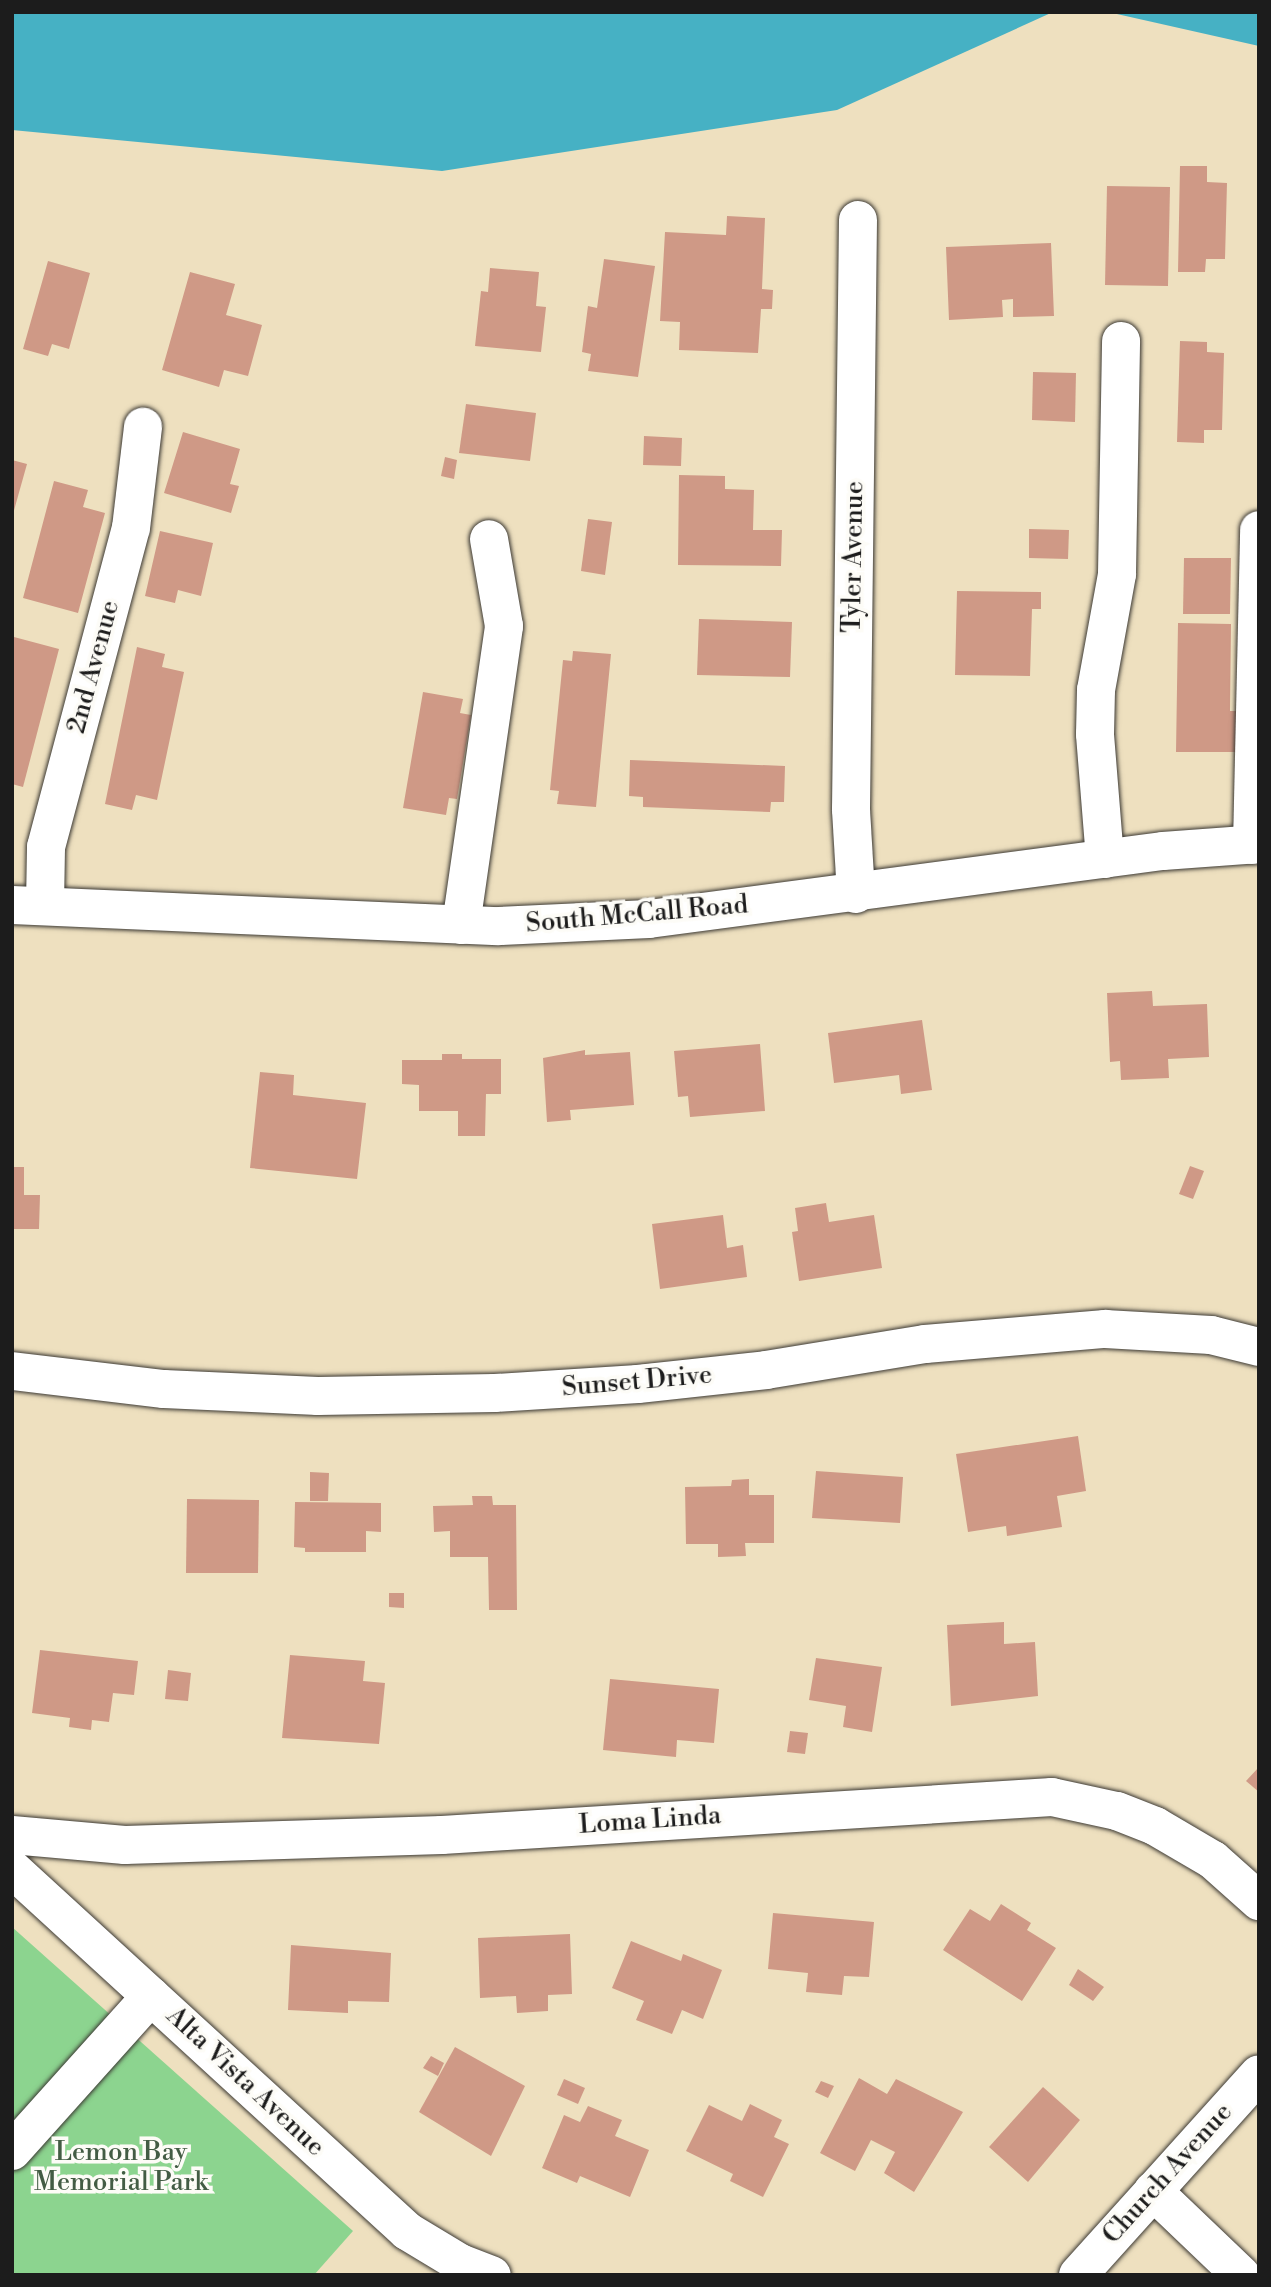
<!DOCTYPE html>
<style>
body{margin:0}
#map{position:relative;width:1271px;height:2287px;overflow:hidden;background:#eee0bf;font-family:"Libre Bodoni",serif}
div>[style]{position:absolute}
.green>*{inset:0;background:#8cd48f}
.water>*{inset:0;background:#46b1c4}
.building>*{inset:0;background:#cf9986}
.roads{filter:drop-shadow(0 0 2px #3c3934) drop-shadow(0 0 2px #3c3934)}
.minor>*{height:38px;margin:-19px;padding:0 19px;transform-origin:19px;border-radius:19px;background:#fff}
span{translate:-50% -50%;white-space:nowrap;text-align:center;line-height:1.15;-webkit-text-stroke:7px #fdfcf7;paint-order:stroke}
.street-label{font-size:26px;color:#1c1c1c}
.park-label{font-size:26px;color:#435c44}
.frame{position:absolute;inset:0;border:14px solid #1c1c1c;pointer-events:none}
</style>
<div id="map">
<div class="green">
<div style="clip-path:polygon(12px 1927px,353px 2231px,314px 2275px,12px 2275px)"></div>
</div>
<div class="water">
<div style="clip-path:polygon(12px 12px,1053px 12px,837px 110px,442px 171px,12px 130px)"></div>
<div style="clip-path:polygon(1108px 12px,1259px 12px,1259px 46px)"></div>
</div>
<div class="building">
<div style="clip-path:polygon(1180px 166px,1207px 166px,1207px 182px,1227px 183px,1225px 259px,1206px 259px,1205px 272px,1178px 272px)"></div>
<div style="clip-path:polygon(1107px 186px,1170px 187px,1168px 286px,1105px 285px)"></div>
<div style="clip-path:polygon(727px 216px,765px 218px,762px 289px,773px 290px,772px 309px,761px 309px,758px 353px,679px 350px,680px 322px,660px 321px,665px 232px,726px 235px)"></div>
<div style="clip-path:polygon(1051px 243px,1054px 316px,1013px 317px,1013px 299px,1002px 300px,1003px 317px,949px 320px,946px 247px)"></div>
<div style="clip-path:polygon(604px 259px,655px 266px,638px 377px,588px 371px,591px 354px,582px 352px,588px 306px,597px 308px)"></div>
<div style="clip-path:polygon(48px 261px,90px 273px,69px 349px,52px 344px,48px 356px,23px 349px)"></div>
<div style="clip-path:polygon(490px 268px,539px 272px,536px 306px,546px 307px,541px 352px,475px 346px,481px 291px,488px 292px)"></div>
<div style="clip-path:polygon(190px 272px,235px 284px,226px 315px,262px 325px,248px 376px,224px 370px,219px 387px,162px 370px)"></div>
<div style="clip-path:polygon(1180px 341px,1207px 342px,1207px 352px,1224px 353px,1222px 430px,1204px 430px,1204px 443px,1177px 442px)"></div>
<div style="clip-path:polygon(1033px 372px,1076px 373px,1075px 422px,1032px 420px)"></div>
<div style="clip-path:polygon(466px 404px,536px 413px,530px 461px,459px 453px)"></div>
<div style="clip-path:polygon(183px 432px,240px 449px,230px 484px,239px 486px,231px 513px,164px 493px)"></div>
<div style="clip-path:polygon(644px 436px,682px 438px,681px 466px,643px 465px)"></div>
<div style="clip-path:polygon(445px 457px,457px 460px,454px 479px,441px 476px)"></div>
<div style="clip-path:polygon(12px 460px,27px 464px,13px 514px,12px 514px)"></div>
<div style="clip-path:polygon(679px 475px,725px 476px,725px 489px,754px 490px,753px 530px,782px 530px,781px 566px,678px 565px)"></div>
<div style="clip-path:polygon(54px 481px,88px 490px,83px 507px,105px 513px,78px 613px,23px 598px)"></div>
<div style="clip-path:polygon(588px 519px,612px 522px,605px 575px,581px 571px)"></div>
<div style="clip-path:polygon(1029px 529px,1069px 530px,1068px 559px,1029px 558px)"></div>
<div style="clip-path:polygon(160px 531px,213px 543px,201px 596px,178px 590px,175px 603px,145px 596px)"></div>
<div style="clip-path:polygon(1184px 558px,1231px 558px,1230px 614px,1183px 614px)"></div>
<div style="clip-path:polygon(957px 591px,1041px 592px,1041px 609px,1032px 609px,1030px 676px,955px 675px)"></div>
<div style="clip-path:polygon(699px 619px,792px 622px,790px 677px,697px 675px)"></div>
<div style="clip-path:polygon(1178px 623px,1231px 624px,1230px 711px,1242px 711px,1242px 752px,1176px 752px)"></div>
<div style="clip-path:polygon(14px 637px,59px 649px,23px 787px,12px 784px)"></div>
<div style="clip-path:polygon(137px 647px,165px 654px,162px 667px,184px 672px,157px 800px,136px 795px,132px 810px,105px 804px)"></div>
<div style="clip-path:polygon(573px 651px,611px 654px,596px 807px,557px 804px,559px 791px,550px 790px,563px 660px,572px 661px)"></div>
<div style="clip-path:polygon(423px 692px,463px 699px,460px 713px,471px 715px,457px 799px,449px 798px,446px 815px,403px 808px)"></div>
<div style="clip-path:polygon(630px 760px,785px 766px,784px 802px,771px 802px,770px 812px,643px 807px,643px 797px,629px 796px)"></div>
<div style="clip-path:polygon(1152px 991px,1153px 1006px,1207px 1004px,1209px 1057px,1168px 1059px,1169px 1078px,1121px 1080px,1120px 1061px,1110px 1062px,1107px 993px)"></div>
<div style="clip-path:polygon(922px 1020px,932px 1090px,901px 1094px,899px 1075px,834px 1083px,828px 1033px)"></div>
<div style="clip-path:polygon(760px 1044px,765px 1111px,690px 1117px,688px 1096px,678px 1097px,674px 1051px)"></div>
<div style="clip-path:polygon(585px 1050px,585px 1055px,630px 1052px,634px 1105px,570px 1110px,571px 1120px,547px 1122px,543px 1058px)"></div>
<div style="clip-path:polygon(442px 1054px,462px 1054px,462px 1059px,501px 1059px,501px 1094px,486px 1094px,485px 1136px,458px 1136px,458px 1111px,419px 1111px,419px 1085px,402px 1084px,402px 1060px,442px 1060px)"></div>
<div style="clip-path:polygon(260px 1072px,294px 1075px,293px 1095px,366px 1103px,357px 1179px,250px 1168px)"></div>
<div style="clip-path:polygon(1190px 1166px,1204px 1171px,1193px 1199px,1179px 1194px)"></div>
<div style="clip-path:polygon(12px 1167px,24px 1167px,24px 1195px,40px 1195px,39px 1229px,12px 1229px)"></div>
<div style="clip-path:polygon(826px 1203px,829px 1222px,874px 1215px,882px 1268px,799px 1281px,792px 1232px,798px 1231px,795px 1208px)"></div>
<div style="clip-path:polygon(723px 1215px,727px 1248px,743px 1245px,747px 1277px,660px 1289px,652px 1224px)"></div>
<div style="clip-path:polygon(1078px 1436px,1086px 1491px,1057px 1496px,1062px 1527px,1007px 1536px,1006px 1526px,968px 1532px,956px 1454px)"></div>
<div style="clip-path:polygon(816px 1471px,903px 1477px,900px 1523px,812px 1518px)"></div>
<div style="clip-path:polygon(310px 1472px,329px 1473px,328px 1501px,310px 1501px)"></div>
<div style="clip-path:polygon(749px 1479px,749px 1495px,774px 1495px,774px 1543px,745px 1543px,746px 1556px,718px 1557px,718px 1544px,686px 1544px,685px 1487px,731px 1486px,732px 1480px)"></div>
<div style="clip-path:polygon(472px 1496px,492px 1496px,493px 1505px,516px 1505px,517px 1610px,489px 1610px,488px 1557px,450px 1557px,450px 1531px,434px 1532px,433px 1506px,473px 1505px)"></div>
<div style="clip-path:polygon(187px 1499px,259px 1500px,258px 1573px,186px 1573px)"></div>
<div style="clip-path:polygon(295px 1502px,381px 1503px,381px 1532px,366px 1531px,366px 1552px,305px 1552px,305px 1548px,294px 1547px)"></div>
<div style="clip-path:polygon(389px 1593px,404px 1593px,404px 1608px,389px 1607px)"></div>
<div style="clip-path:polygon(1004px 1622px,1004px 1644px,1035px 1642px,1038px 1696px,951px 1706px,947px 1625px)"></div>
<div style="clip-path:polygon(40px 1650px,138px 1661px,134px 1695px,113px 1693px,109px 1722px,92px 1720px,91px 1730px,69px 1727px,70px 1718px,32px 1713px)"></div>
<div style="clip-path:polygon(290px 1655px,365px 1661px,363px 1681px,385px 1683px,379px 1744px,282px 1738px)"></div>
<div style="clip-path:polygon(816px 1658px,882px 1667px,872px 1732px,843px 1727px,846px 1706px,809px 1700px)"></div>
<div style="clip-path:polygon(168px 1670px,191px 1673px,188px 1701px,165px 1699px)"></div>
<div style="clip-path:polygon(610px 1679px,719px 1689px,714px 1743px,677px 1740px,676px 1757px,603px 1750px)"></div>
<div style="clip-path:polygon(790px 1731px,808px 1733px,805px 1754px,787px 1752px)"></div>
<div style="clip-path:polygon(1259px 1767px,1259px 1792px,1246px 1781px)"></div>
<div style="clip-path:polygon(1001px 1904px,1031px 1923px,1027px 1930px,1056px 1948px,1022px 2001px,943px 1950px,970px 1909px,990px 1921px)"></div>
<div style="clip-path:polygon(773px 1913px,874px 1922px,869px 1977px,844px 1976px,842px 1995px,806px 1992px,808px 1973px,768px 1969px)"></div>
<div style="clip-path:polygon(570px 1934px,572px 1994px,548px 1995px,548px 2011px,517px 2013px,516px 1996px,480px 1998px,478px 1938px)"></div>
<div style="clip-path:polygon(631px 1941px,681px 1961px,683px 1954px,722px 1970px,703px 2019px,682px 2010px,672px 2034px,636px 2020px,644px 2001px,612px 1988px)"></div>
<div style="clip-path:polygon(291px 1945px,391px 1953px,389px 2002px,348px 2001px,348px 2013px,288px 2010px)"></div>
<div style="clip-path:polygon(1078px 1969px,1104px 1987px,1093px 2001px,1069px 1985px)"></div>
<div style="clip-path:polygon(455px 2047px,525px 2086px,491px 2156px,419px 2112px)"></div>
<div style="clip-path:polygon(431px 2056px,444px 2063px,438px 2076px,423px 2068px)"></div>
<div style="clip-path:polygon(859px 2078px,887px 2094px,896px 2079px,963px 2112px,914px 2192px,884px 2173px,895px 2152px,871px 2140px,855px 2171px,820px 2153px)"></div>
<div style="clip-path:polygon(564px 2079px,585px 2088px,578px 2104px,557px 2095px)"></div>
<div style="clip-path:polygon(821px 2081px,834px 2086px,828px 2098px,815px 2092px)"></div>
<div style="clip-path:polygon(1043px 2087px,1080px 2120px,1028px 2182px,989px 2147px)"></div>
<div style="clip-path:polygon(750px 2104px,782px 2120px,774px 2137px,789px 2144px,763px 2197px,730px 2181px,733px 2174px,686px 2151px,709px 2105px,742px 2121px)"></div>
<div style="clip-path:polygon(588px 2106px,622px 2120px,615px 2136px,649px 2150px,630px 2197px,580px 2176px,577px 2183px,542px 2168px,564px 2115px,580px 2122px)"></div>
</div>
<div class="roads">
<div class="minor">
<div style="left:1252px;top:845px;width:315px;rotate:-88.7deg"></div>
<div style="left:1105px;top:859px;width:125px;rotate:-94.6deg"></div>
<div style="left:1095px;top:734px;width:44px;rotate:-88.7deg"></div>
<div style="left:1096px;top:690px;width:118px;rotate:-79.7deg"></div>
<div style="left:1117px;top:574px;width:233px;rotate:-89deg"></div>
<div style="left:856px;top:894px;width:85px;rotate:-93.4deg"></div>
<div style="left:851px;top:809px;width:589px;rotate:-89.32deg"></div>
<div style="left:12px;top:905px;width:487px;rotate:2.5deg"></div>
<div style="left:499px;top:926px;width:150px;rotate:-2.7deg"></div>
<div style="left:649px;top:919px;width:518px;rotate:-7.54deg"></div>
<div style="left:1163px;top:851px;width:96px;rotate:-4.2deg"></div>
<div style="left:45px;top:905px;width:58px;rotate:-89deg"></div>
<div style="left:46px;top:847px;width:330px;rotate:-75.1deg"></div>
<div style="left:131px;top:528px;width:102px;rotate:-83.2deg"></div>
<div style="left:461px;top:925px;width:302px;rotate:-81.8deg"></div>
<div style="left:504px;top:626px;width:88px;rotate:-99.8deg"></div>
<div style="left:12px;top:1371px;width:153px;rotate:6.8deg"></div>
<div style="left:164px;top:1389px;width:154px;rotate:2.6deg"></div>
<div style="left:318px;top:1396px;width:177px;rotate:-1deg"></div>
<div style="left:495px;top:1393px;width:143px;rotate:-3.6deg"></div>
<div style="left:638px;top:1384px;width:129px;rotate:-6.2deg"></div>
<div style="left:766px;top:1370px;width:161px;rotate:-9.3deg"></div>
<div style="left:925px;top:1344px;width:181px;rotate:-4.8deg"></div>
<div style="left:1105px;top:1329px;width:106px;rotate:3.2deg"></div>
<div style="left:1211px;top:1335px;width:49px;rotate:14deg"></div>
<div style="left:12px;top:1835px;width:113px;rotate:5.1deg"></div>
<div style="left:125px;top:1845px;width:317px;rotate:-1.8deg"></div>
<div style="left:442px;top:1835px;width:611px;rotate:-3.56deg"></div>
<div style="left:1052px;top:1797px;width:66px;rotate:12.2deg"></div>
<div style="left:1117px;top:1811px;width:41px;rotate:21.5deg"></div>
<div style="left:1155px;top:1826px;width:67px;rotate:30.4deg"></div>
<div style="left:1213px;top:1860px;width:62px;rotate:41.7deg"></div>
<div style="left:12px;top:1869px;width:536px;rotate:42.5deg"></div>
<div style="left:407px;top:2231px;width:62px;rotate:31.1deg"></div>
<div style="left:460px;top:2263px;width:34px;rotate:21deg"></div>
<div style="left:12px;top:2151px;width:208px;rotate:-48.1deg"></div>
<div style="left:1153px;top:2191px;width:122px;rotate:43.7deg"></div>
<div style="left:1078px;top:2275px;width:270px;rotate:-48deg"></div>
</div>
</div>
<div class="street-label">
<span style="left:854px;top:557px;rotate:-89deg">Tyler Avenue</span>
<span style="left:94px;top:667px;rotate:-75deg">2nd Avenue</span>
<span style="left:637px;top:915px;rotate:-5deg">South McCall Road</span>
<span style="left:637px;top:1382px;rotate:-5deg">Sunset Drive</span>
<span style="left:650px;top:1821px;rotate:-4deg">Loma Linda</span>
<span style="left:245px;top:2082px;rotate:43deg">Alta Vista Avenue</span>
<span style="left:1168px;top:2174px;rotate:-48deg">Church Avenue</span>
</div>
<div class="park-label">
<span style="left:121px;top:2168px">Lemon Bay<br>Memorial Park</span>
</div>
<div class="frame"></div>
</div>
